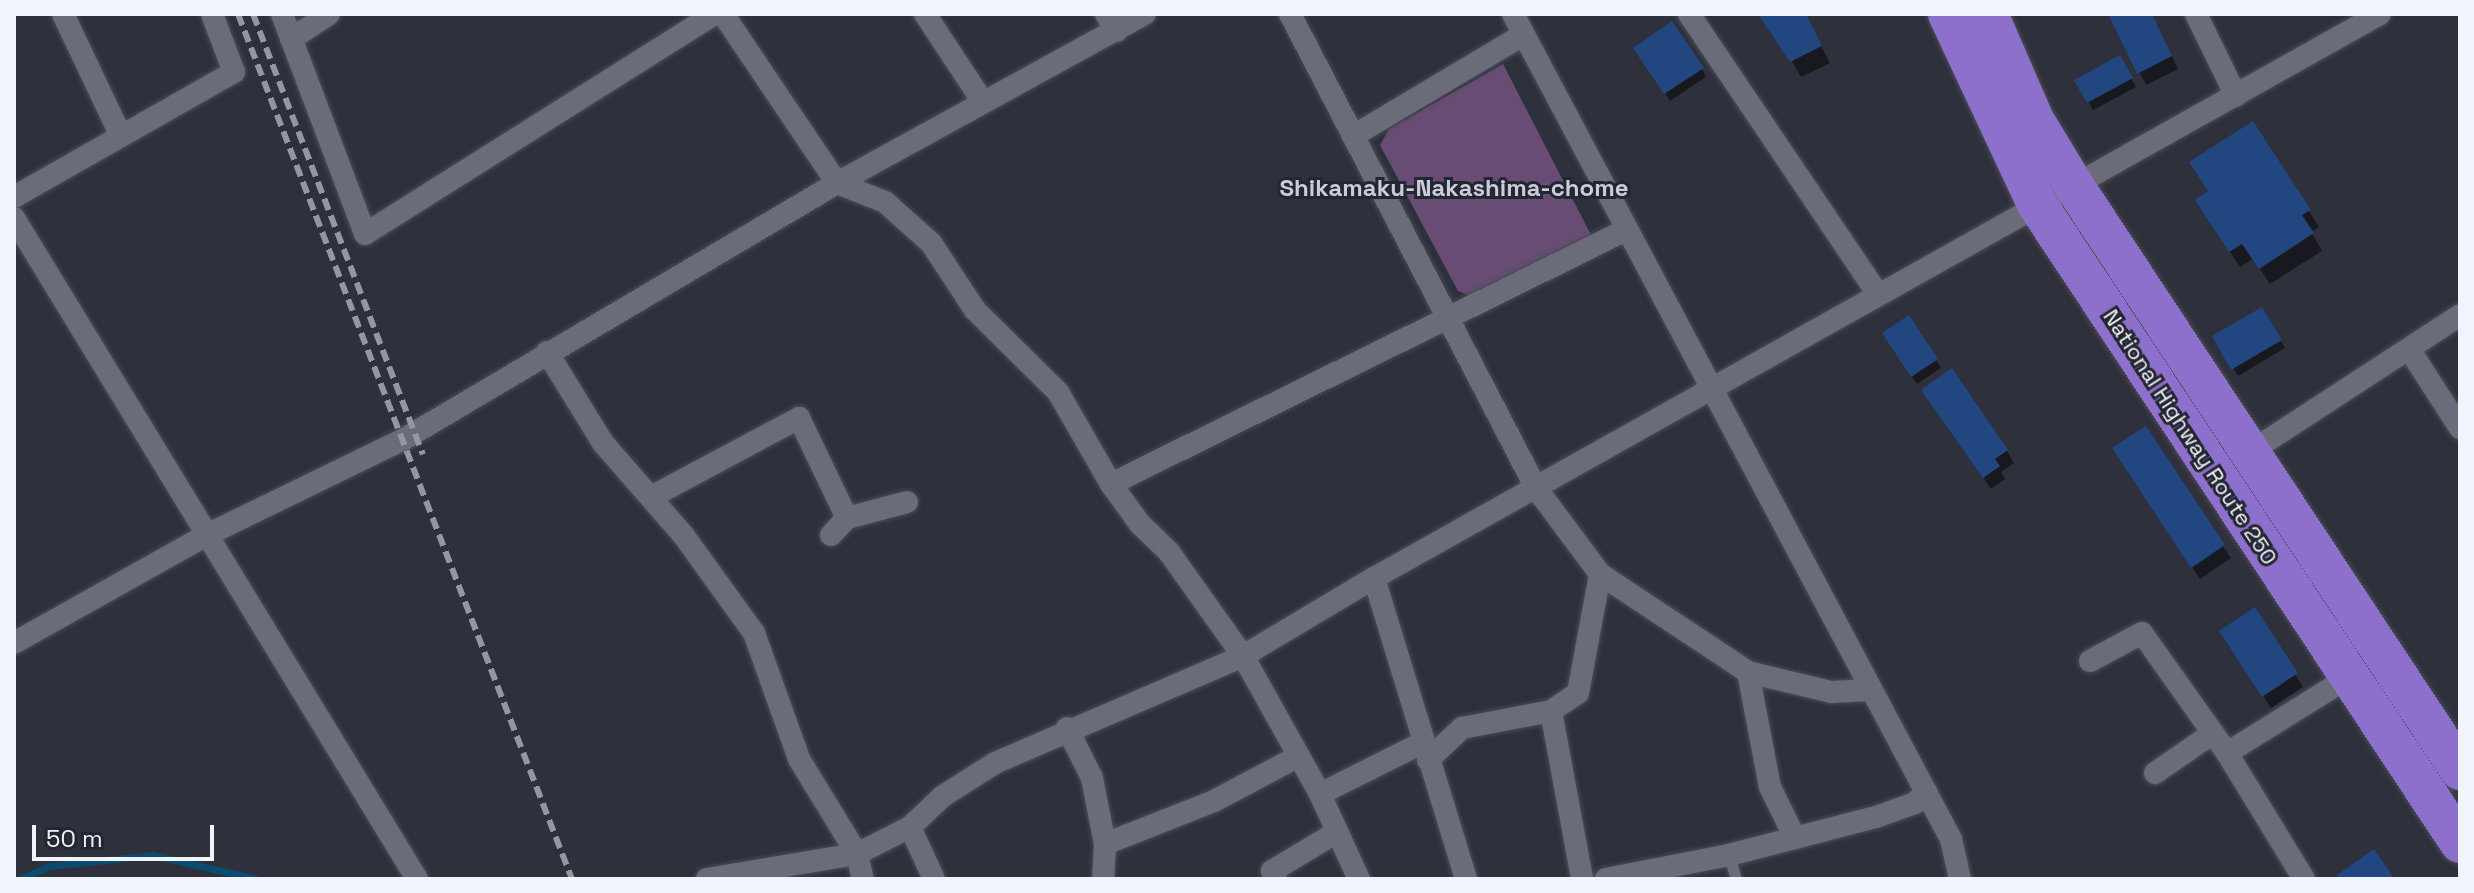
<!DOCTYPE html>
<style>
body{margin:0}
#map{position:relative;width:2474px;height:893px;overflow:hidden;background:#2e303b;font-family:"Space Grotesk",sans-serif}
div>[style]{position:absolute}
.green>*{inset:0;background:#684c74}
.shadow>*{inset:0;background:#0007}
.stream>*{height:7px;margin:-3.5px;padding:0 3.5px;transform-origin:3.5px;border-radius:3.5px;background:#0c4b70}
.building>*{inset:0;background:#214680}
.roads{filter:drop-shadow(0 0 2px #4b4d56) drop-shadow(0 0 2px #4b4d56)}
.lane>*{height:11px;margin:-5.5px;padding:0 5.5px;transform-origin:5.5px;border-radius:5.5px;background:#6a6c7a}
.street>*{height:22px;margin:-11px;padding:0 11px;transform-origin:11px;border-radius:11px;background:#6a6c7a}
.highway>*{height:40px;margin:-20px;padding:0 20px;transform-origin:20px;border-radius:20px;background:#8d70cb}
.rail>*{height:6px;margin-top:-3px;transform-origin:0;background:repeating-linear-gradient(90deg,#9597a0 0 12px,transparent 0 18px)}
span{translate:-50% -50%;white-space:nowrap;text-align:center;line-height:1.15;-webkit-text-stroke:6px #242631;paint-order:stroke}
.street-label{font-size:22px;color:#f2f4fb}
.neighbourhood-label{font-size:24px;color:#c9ccdb;font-weight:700}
.frame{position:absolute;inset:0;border:16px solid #f2f4fb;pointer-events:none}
.scale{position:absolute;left:32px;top:825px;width:182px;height:36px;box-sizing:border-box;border:4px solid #f2f4fb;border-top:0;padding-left:10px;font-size:24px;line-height:28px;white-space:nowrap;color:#f2f4fb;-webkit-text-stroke:6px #242631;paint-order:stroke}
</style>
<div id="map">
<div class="green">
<div style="clip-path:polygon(1503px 64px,1591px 235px,1473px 297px,1458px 291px,1380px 145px,1389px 129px)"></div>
</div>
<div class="shadow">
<div style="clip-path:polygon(1764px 14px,1804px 14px,1830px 63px,1801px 77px)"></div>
<div style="clip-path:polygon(2110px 14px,2151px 14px,2178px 69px,2146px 85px)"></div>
<div style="clip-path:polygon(1641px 56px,1702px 69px,1706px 77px,1670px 101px)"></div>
<div style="clip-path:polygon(2119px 58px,2136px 87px,2093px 110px,2077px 81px)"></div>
<div style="clip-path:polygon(2209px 192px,2309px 211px,2319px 227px,2311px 232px,2322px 251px,2270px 284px,2253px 259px,2240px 267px,2206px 216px)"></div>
<div style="clip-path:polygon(2262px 309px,2285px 348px,2238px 376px,2214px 337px)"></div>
<div style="clip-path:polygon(1908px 318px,1941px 368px,1917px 384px,1889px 342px)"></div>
<div style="clip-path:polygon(1931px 402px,2007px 451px,2014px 463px,2001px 472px,2005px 479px,1991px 489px)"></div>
<div style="clip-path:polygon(2145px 429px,2231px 558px,2200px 579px,2121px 461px)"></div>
<div style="clip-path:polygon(2255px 610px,2303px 687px,2271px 708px,2229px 644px)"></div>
</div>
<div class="stream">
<div style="left:20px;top:879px;width:32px;rotate:-24deg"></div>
<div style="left:49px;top:866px;width:105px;rotate:-6deg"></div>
<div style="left:153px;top:855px;width:107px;rotate:13deg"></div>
</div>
<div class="building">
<div style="clip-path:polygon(1758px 14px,1806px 14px,1822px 46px,1790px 62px)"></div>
<div style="clip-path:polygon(2108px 14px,2152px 14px,2172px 56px,2137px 74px)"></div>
<div style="clip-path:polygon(1672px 21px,1704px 68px,1664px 94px,1633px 48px)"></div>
<div style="clip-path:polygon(2120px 55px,2133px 78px,2087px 103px,2074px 80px)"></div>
<div style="clip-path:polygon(2253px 121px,2311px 210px,2302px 215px,2314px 233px,2259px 269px,2242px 244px,2229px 252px,2195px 200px,2208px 191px,2189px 162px)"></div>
<div style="clip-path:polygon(2262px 307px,2282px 340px,2231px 370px,2212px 336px)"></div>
<div style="clip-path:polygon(1909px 315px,1938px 359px,1911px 377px,1882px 333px)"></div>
<div style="clip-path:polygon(1952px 368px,2008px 450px,1995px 459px,2000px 466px,1983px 478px,1921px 390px)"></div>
<div style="clip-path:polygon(2146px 426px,2225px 545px,2191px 568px,2112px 448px)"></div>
<div style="clip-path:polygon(2255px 607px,2298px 673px,2262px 697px,2219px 631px)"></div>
<div style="clip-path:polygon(2374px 849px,2395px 879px,2340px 879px,2337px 875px)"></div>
</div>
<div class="roads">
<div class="lane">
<div style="left:1729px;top:855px;width:25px;rotate:74deg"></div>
</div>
<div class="street">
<div style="left:63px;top:14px;width:135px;rotate:64.6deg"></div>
<div style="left:282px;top:14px;width:235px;rotate:69.3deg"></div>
<div style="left:365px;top:234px;width:413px;rotate:-32.2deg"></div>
<div style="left:723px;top:14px;width:204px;rotate:56deg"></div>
<div style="left:837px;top:183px;width:52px;rotate:21.6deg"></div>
<div style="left:885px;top:202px;width:62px;rotate:41.7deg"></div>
<div style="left:931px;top:243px;width:80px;rotate:56.7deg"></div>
<div style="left:975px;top:310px;width:117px;rotate:44.7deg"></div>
<div style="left:1058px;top:392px;width:106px;rotate:60.1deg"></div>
<div style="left:1111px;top:484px;width:49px;rotate:54.1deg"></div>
<div style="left:1140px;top:524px;width:40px;rotate:44deg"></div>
<div style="left:1169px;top:552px;width:128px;rotate:54.6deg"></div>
<div style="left:1243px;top:656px;width:158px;rotate:60.8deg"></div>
<div style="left:1320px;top:794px;width:94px;rotate:65.4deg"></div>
<div style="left:925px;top:14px;width:105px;rotate:56.6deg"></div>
<div style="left:1106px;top:14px;width:20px;rotate:57deg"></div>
<div style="left:1290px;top:14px;width:534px;rotate:62.57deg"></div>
<div style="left:1536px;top:488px;width:107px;rotate:53.3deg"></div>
<div style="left:1600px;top:574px;width:178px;rotate:33.5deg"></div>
<div style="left:1748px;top:672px;width:85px;rotate:13.5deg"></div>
<div style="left:1831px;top:692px;width:40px;rotate:-2.9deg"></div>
<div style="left:1513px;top:14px;width:934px;rotate:62.04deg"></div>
<div style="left:1951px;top:839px;width:41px;rotate:77.3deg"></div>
<div style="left:1689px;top:14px;width:336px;rotate:56deg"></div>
<div style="left:2196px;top:14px;width:91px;rotate:64deg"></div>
<div style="left:291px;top:39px;width:45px;rotate:-33.3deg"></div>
<div style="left:1353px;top:136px;width:198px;rotate:-30.7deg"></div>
<div style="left:14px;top:197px;width:253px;rotate:-29.6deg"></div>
<div style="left:234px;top:72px;width:62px;rotate:-110.8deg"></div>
<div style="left:14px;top:218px;width:774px;rotate:58.63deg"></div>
<div style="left:2409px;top:349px;width:94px;rotate:57.2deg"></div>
<div style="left:547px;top:352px;width:107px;rotate:58.4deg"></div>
<div style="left:603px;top:443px;width:123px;rotate:48.9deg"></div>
<div style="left:684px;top:536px;width:120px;rotate:54.2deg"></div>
<div style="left:754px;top:633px;width:134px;rotate:70.3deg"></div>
<div style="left:799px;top:759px;width:111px;rotate:58.6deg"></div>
<div style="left:857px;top:854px;width:26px;rotate:77deg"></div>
<div style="left:2250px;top:452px;width:251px;rotate:-33.1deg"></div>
<div style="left:1111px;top:484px;width:574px;rotate:-26.25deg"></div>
<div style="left:651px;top:497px;width:168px;rotate:-28.1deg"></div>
<div style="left:799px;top:418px;width:111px;rotate:64.4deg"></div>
<div style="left:831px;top:535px;width:23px;rotate:-47deg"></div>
<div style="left:847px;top:518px;width:62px;rotate:-14.9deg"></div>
<div style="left:1374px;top:578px;width:315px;rotate:73deg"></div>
<div style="left:14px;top:643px;width:219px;rotate:-29.3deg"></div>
<div style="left:205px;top:536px;width:221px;rotate:-26deg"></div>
<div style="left:404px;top:439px;width:503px;rotate:-30.59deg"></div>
<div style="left:837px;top:183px;width:351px;rotate:-28.8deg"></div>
<div style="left:2090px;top:661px;width:59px;rotate:-28.3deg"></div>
<div style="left:2142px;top:633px;width:147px;rotate:54.7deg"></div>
<div style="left:2227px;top:753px;width:148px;rotate:58.6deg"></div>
<div style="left:1748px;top:672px;width:117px;rotate:79.2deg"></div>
<div style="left:1770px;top:787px;width:57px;rotate:63.9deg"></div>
<div style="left:1551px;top:711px;width:171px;rotate:79.5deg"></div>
<div style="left:1067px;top:728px;width:56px;rotate:63.4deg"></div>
<div style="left:1092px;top:778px;width:67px;rotate:78.9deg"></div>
<div style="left:1105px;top:844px;width:35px;rotate:93deg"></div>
<div style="left:2227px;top:753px;width:144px;rotate:-31.9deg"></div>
<div style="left:1428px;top:760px;width:47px;rotate:-43.3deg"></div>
<div style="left:1462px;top:728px;width:91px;rotate:-10.8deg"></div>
<div style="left:1551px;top:711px;width:32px;rotate:-34deg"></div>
<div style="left:1578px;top:693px;width:121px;rotate:-79.5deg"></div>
<div style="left:2155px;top:773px;width:70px;rotate:-34.6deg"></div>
<div style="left:1320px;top:794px;width:114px;rotate:-26.6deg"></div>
<div style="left:910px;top:827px;width:57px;rotate:65.2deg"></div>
<div style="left:1105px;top:844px;width:117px;rotate:-21.5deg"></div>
<div style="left:1214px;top:801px;width:94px;rotate:-27.9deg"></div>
<div style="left:707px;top:879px;width:152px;rotate:-9.5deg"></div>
<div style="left:857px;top:854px;width:59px;rotate:-27deg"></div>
<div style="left:910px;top:827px;width:45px;rotate:-43.2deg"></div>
<div style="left:943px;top:796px;width:62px;rotate:-32.4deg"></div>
<div style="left:995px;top:763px;width:270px;rotate:-23.3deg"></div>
<div style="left:1243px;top:656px;width:152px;rotate:-30.8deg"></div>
<div style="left:1374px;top:578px;width:1153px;rotate:-29.28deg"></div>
<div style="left:1276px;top:879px;width:9px;rotate:-117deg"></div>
<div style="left:1272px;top:871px;width:76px;rotate:-31deg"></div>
<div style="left:1606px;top:879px;width:125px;rotate:-11deg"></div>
<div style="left:1729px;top:855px;width:152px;rotate:-14.5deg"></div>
<div style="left:1876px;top:817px;width:41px;rotate:-19.7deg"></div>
<div style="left:1915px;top:803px;width:16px;rotate:-45deg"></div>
</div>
<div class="highway">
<div style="left:1948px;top:14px;width:210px;rotate:64.9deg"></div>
<div style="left:2037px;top:204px;width:766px;rotate:56.5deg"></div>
<div style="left:1988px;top:14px;width:116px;rotate:66.5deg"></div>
<div style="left:2034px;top:120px;width:77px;rotate:58.8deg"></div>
<div style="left:2074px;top:186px;width:700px;rotate:56.54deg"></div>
</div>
</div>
<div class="rail">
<div style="left:238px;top:14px;width:927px;rotate:68.89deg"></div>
<div style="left:253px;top:14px;width:472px;rotate:68.9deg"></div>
</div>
<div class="street-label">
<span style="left:2190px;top:437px;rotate:57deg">National Highway Route 250</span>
</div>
<div class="neighbourhood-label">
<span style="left:1454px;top:188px">Shikamaku-Nakashima-chome</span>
</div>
<div class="frame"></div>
<div class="scale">50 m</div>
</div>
